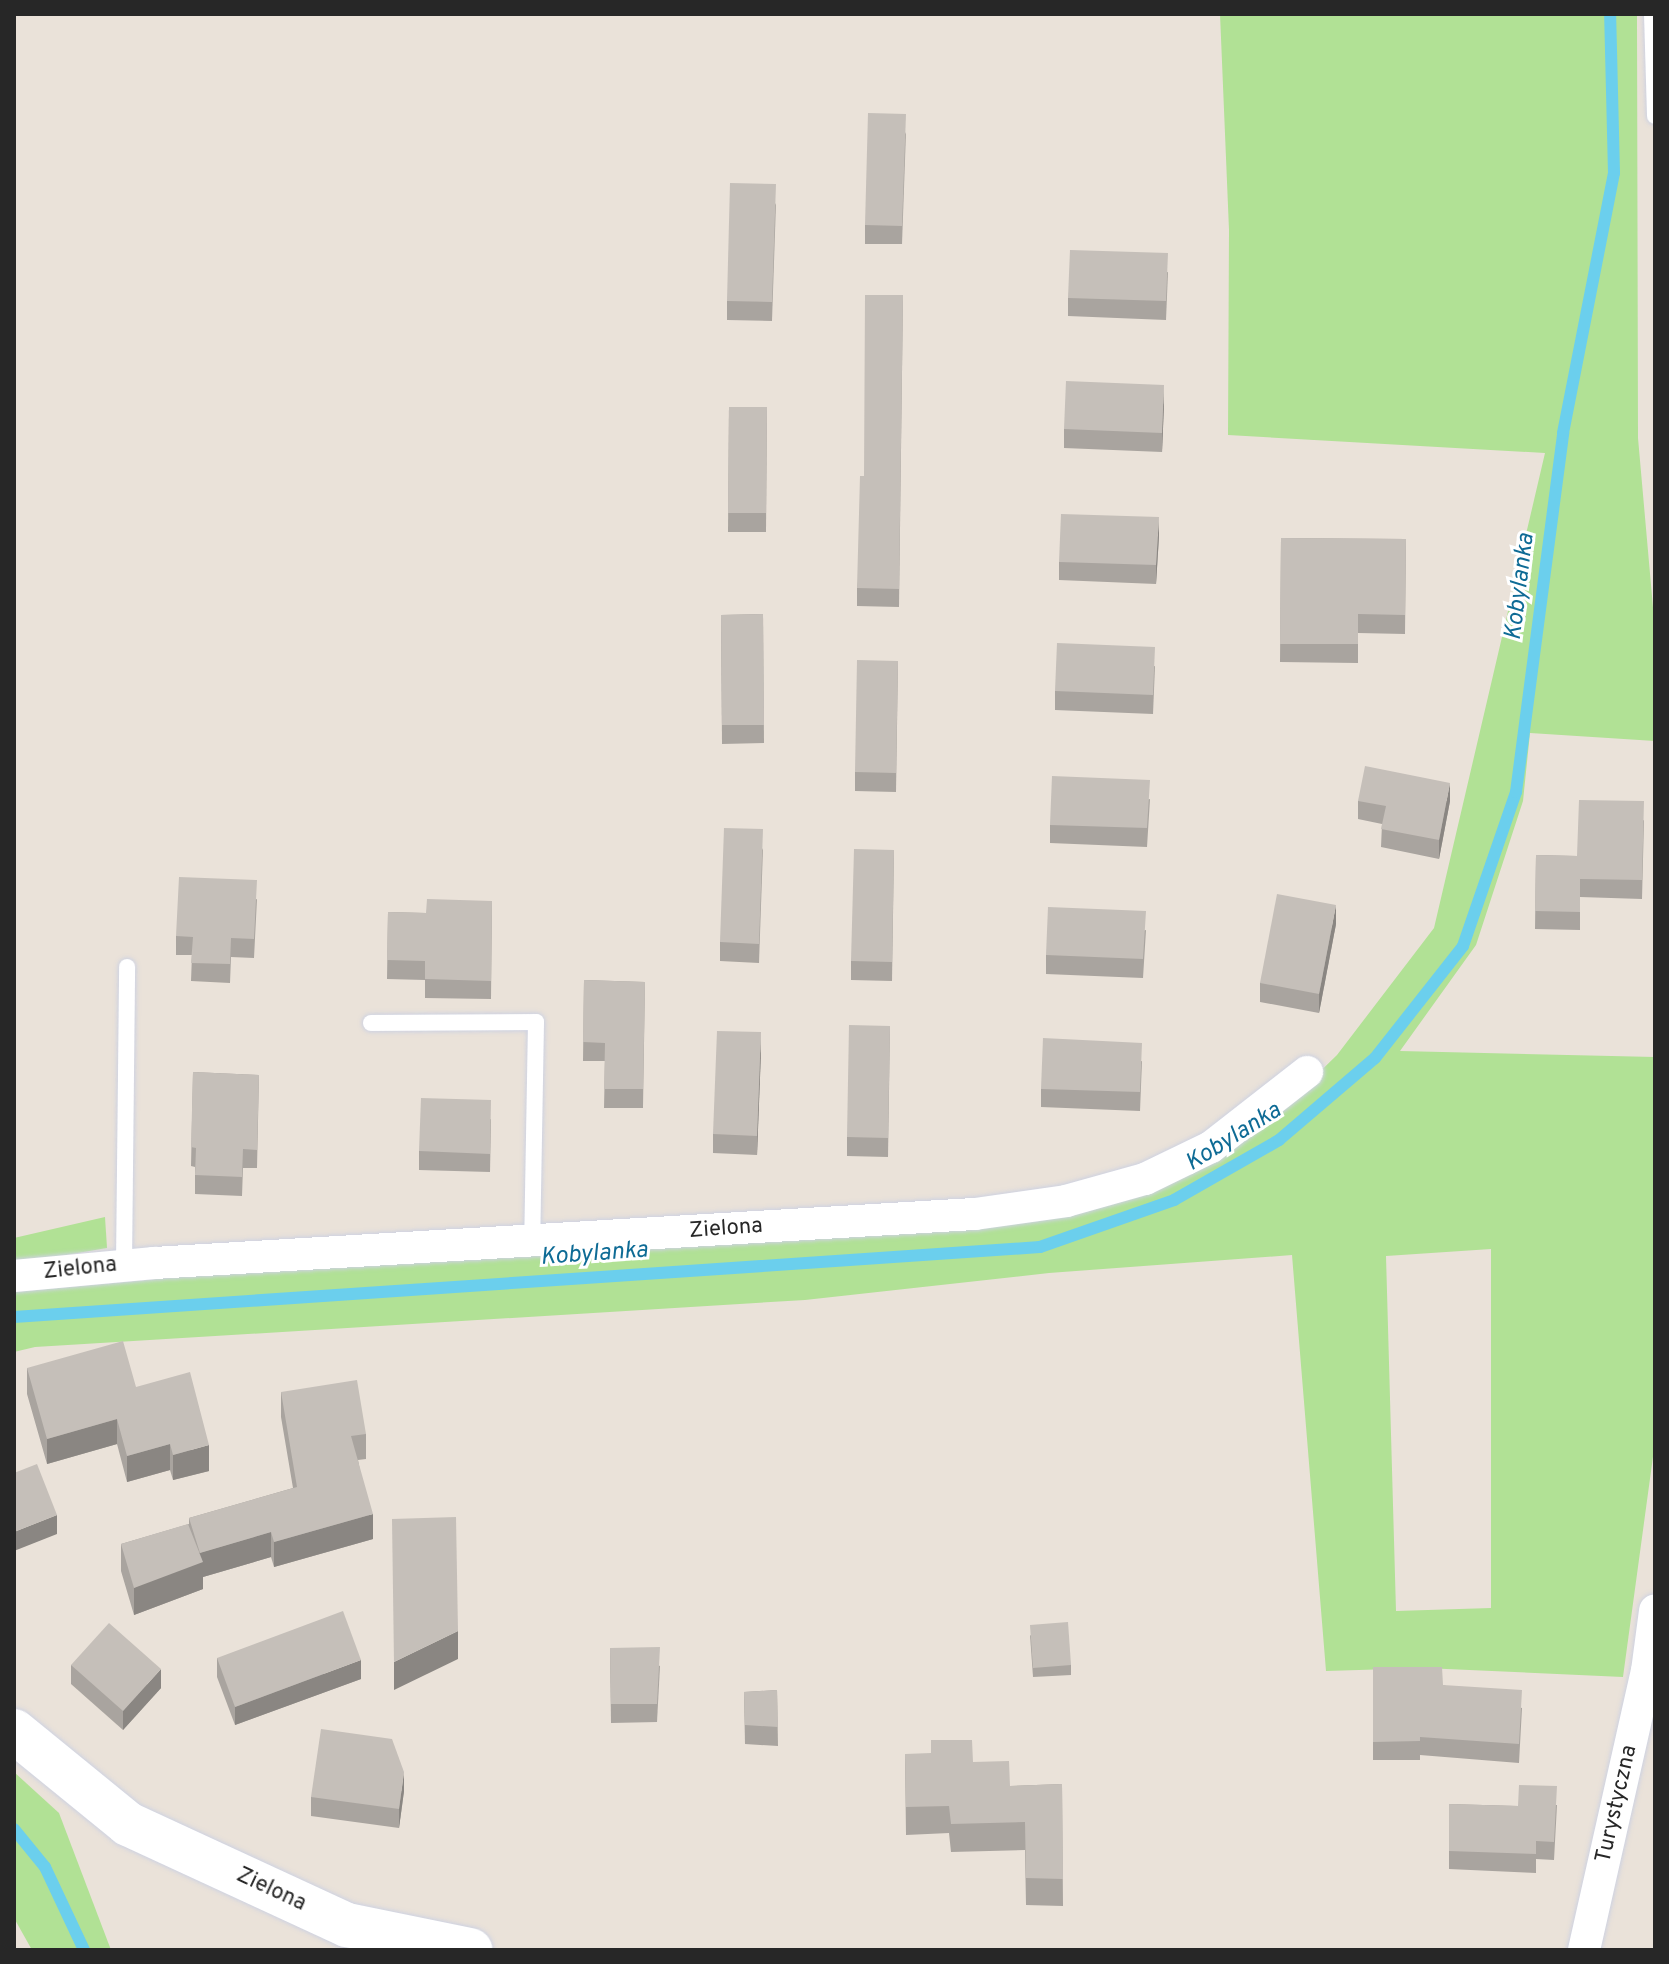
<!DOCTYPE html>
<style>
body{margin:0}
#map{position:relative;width:1669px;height:1964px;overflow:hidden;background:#eae2d9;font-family:Overpass,sans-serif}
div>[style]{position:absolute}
.green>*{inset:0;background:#b1e195}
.stream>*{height:12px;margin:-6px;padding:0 6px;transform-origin:6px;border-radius:6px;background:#6bcfed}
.roads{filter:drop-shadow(0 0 2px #ced2e1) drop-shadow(0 0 2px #ced2e1)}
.lane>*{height:16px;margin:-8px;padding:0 8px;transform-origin:8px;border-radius:8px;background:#fff}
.street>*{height:32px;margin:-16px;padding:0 16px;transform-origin:16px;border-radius:16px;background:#fff}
.secondary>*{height:44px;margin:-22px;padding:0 22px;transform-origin:22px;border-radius:22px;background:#fff}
.wall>*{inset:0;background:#a9a49f}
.shaded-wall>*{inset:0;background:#8a8682}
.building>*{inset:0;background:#c5bfb9}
span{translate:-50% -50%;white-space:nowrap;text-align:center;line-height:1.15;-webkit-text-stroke:6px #fff;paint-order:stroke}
.street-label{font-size:22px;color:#272727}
.water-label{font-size:24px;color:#0e6b95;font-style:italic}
.frame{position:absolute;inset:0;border:16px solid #272727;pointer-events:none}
</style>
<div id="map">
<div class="green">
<div style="clip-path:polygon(evenodd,1220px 14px,1637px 14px,1638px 438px,1655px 630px,1655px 741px,1530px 733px,1523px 801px,1476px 945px,1400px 1051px,1655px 1057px,1655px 1442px,1623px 1677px,1424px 1668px,1326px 1671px,1292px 1255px,1049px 1273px,805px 1300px,35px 1347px,14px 1352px,14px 1292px,371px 1260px,1064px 1217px,1299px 1092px,1337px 1055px,1434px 928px,1545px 453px,1228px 435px,1229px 230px,1220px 14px,1491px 1249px,1491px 1608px,1396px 1611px,1386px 1256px,1491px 1249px)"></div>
<div style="clip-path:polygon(105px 1217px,107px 1248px,14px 1264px,14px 1238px)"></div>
<div style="clip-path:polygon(14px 1772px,59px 1813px,111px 1950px,32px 1950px,14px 1918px)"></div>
</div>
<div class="stream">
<div style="left:14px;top:1317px;width:1028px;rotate:-3.9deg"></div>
<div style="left:1040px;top:1247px;width:142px;rotate:-19.3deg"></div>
<div style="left:1174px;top:1200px;width:121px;rotate:-29.7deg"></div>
<div style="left:1279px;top:1140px;width:126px;rotate:-40.5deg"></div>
<div style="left:1375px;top:1058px;width:142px;rotate:-51.8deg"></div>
<div style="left:1463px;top:946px;width:163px;rotate:-71deg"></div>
<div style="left:1516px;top:792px;width:362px;rotate:-82.5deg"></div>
<div style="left:1563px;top:433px;width:265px;rotate:-78.9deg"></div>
<div style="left:1614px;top:173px;width:159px;rotate:-91.4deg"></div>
<div style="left:14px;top:1829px;width:49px;rotate:50.8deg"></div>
<div style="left:45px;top:1867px;width:92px;rotate:64.8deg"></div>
</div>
<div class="roads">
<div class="lane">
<div style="left:1652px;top:14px;width:102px;rotate:88.3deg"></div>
<div style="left:371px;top:1023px;width:165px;rotate:-0.3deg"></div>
<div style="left:536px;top:1022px;width:220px;rotate:91deg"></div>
<div style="left:124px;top:1265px;width:298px;rotate:-89.4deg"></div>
</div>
<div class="street">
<div style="left:14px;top:1276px;width:141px;rotate:-5.3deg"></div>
<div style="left:154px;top:1263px;width:822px;rotate:-3.42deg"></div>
<div style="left:975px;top:1214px;width:92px;rotate:-8.1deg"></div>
<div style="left:1066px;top:1201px;width:82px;rotate:-15.6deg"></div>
<div style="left:1145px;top:1179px;width:73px;rotate:-25.9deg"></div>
<div style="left:1211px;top:1147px;width:122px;rotate:-38deg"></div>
<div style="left:1584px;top:1950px;width:286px;rotate:-77.3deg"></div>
<div style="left:1647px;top:1671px;width:61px;rotate:-82.4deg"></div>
</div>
<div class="secondary">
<div style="left:14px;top:1731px;width:147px;rotate:39.2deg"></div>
<div style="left:128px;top:1824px;width:241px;rotate:24.8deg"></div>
<div style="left:347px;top:1925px;width:126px;rotate:11.5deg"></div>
</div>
</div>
<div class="wall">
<div style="clip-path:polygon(906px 132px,902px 244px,865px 244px,865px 225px)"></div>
<div style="clip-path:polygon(776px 203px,772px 321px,727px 320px,727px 301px)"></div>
<div style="clip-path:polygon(1168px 272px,1166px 320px,1068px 316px,1068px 298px)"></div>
<div style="clip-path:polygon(903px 295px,899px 607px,857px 606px,857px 588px)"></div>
<div style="clip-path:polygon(1164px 404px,1162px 452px,1064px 448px,1064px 429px)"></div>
<div style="clip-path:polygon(729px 407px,767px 407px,766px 532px,728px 532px)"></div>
<div style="clip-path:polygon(1159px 536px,1156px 584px,1059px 580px,1059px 562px)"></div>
<div style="clip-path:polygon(1281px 538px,1406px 539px,1405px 634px,1358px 633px,1358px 663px,1280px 662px)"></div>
<div style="clip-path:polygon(763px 614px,764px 743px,722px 744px,721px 615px)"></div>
<div style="clip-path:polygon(898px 661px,896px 792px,855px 791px,855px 772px)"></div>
<div style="clip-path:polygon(1155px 666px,1153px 714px,1055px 710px,1055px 691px)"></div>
<div style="clip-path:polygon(1150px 799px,1147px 847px,1050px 843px,1050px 825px)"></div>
<div style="clip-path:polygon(1358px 801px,1450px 801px,1439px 859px,1381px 847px,1382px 824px,1358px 819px)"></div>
<div style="clip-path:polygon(1644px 820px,1642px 899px,1580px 897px,1580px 930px,1535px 929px,1536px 855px,1577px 856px)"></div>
<div style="clip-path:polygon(763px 848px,759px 963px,720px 961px,720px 942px)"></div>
<div style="clip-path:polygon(894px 850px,892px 981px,851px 980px,851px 961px)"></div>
<div style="clip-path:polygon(257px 899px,254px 958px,231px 957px,230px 983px,191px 981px,192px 955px,176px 955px,176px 936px)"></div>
<div style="clip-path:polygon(492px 901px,491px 999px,425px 998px,425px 980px,387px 979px,388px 912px,426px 913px)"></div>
<div style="clip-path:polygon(1336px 924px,1319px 1013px,1260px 1002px,1260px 983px)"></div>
<div style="clip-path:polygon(1146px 930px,1143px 978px,1046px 974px,1046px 955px)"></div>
<div style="clip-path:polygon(584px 980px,645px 982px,643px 1108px,604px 1108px,605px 1061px,583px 1061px)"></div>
<div style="clip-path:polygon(890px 1026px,888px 1157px,847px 1156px,847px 1137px)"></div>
<div style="clip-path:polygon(761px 1051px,757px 1155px,713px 1153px,713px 1134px)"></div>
<div style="clip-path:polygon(1142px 1061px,1140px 1111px,1041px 1107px,1041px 1089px)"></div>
<div style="clip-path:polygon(193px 1072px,259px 1075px,257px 1168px,243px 1168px,242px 1196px,195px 1194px,195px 1167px,191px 1166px)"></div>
<div style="clip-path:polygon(491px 1119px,490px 1172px,419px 1170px,419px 1151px)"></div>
<div style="clip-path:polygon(27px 1368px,136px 1387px,209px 1471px,173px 1480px,170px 1470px,127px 1482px,117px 1444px,47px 1464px,27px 1394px)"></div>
<div style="clip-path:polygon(281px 1392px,366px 1434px,366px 1459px,358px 1460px,373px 1539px,274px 1567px,271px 1557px,203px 1577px,203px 1589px,134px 1615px,121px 1571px,121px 1544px,189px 1524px,189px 1518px,293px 1488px,281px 1417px)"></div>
<div style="clip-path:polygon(1030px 1635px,1071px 1665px,1071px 1675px,1033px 1677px)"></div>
<div style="clip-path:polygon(610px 1648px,660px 1666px,657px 1722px,611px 1723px)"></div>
<div style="clip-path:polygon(217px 1658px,361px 1679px,235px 1725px,217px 1677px)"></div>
<div style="clip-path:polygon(71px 1665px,161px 1688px,123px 1730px,71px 1684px)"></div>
<div style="clip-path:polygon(1373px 1667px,1443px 1685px,1522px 1708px,1519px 1763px,1420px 1755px,1420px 1760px,1373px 1760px)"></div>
<div style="clip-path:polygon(777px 1690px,778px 1746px,745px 1744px,744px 1692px)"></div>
<div style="clip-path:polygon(905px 1754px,973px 1762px,1010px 1786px,1062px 1784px,1063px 1906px,1026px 1905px,1025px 1850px,951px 1852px,949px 1833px,906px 1835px)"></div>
<div style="clip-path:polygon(404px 1791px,399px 1828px,311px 1816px,311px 1797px)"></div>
<div style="clip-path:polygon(1449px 1804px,1518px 1806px,1557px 1805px,1554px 1860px,1536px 1859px,1536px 1873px,1449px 1869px)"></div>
</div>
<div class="shaded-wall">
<div style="clip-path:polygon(1164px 385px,1164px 404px,1162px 452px,1162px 433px)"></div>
<div style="clip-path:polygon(1159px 517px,1159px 536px,1156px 584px,1156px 565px)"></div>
<div style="clip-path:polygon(1450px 783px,1450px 801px,1439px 859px,1439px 840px)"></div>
<div style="clip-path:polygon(1336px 905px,1336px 924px,1319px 1013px,1319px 994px)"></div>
<div style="clip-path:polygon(761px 1032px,761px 1051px,757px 1155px,757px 1136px)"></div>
<div style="clip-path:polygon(117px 1419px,117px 1444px,47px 1464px,47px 1439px)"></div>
<div style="clip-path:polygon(170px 1444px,170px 1470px,127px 1482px,127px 1456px)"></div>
<div style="clip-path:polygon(209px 1445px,209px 1471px,173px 1480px,173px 1455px)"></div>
<div style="clip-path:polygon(373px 1514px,373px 1539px,274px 1567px,274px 1542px)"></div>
<div style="clip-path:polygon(57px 1515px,57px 1534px,14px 1551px,14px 1532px)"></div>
<div style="clip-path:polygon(271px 1532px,271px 1557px,203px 1577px,203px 1589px,134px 1615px,134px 1588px,199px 1553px)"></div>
<div style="clip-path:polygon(458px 1631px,458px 1659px,394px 1690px,394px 1662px)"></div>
<div style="clip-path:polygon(361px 1660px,361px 1679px,235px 1725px,235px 1707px)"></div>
<div style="clip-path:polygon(161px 1669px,161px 1688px,123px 1730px,123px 1711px)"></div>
<div style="clip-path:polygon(404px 1772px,404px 1791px,399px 1828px,399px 1809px)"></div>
</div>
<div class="building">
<div style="clip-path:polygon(868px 113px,906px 114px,902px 226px,865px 225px)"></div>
<div style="clip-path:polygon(730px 183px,776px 184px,772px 302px,727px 301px)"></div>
<div style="clip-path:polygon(1070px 250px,1168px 253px,1166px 301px,1068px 298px)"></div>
<div style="clip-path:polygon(865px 295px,903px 295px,899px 589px,857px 588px,860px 476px,864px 476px)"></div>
<div style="clip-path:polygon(1066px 381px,1164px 385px,1162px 433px,1064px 429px)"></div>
<div style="clip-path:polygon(729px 407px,767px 407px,766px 513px,728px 513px)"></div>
<div style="clip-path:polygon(1061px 514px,1159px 517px,1156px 565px,1059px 562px)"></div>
<div style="clip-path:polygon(1281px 538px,1406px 539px,1405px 615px,1358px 614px,1358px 644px,1280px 644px)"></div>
<div style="clip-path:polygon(763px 614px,764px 725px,722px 725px,721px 615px)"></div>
<div style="clip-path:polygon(1057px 643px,1155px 647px,1153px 695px,1055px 691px)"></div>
<div style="clip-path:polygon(857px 660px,898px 661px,896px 773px,855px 772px)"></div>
<div style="clip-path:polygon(1365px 766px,1450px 783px,1439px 840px,1381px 829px,1386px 806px,1358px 801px)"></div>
<div style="clip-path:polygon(1052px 776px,1150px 780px,1147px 828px,1050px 825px)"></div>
<div style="clip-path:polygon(1579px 800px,1644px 801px,1642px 880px,1580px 879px,1580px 912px,1535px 911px,1536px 855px,1577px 856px)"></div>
<div style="clip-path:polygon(724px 828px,763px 829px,759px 944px,720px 942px)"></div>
<div style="clip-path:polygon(854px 849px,894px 850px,892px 962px,851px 961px)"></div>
<div style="clip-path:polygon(179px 877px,257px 880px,254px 939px,231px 938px,230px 964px,191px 963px,193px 937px,176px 936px)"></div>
<div style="clip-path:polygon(1277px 894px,1336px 905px,1319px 994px,1260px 983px)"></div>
<div style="clip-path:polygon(427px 899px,492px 901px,491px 981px,425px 979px,425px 961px,387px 960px,388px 912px,426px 913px)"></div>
<div style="clip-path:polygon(1048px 907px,1146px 911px,1143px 959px,1046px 955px)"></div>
<div style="clip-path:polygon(584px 980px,645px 982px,643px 1089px,604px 1089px,605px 1043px,583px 1042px)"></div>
<div style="clip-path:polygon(849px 1025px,890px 1026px,888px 1138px,847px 1137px)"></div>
<div style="clip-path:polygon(717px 1031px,761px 1032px,757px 1136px,713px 1134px)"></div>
<div style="clip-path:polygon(1043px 1038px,1142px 1043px,1140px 1092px,1041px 1089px)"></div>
<div style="clip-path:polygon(193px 1072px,259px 1075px,257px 1150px,243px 1149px,242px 1177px,195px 1175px,196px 1148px,191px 1147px)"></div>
<div style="clip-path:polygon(421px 1098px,491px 1100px,490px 1154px,419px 1151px)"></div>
<div style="clip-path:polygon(123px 1341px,136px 1387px,190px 1372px,209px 1445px,173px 1455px,170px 1444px,127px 1456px,117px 1419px,47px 1439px,27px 1368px)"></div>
<div style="clip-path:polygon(357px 1380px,366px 1434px,351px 1436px,373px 1514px,274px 1542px,271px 1532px,200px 1553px,189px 1518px,297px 1487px,281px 1392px)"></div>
<div style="clip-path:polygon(37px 1464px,57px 1515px,14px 1532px,14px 1473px)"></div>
<div style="clip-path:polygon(456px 1517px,458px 1631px,394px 1662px,392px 1519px)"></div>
<div style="clip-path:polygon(188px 1524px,203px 1562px,134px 1588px,121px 1544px)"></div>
<div style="clip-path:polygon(343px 1611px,361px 1660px,235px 1707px,217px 1658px)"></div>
<div style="clip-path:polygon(1068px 1622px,1071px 1665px,1033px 1668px,1030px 1625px)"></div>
<div style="clip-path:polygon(109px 1623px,161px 1669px,123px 1711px,71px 1665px)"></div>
<div style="clip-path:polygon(660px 1647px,657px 1704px,611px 1704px,610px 1648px)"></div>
<div style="clip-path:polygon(1373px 1667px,1442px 1667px,1443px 1685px,1522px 1690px,1519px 1744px,1420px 1737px,1420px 1741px,1373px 1742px)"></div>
<div style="clip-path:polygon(777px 1690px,778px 1727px,745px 1725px,744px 1692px)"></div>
<div style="clip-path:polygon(321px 1729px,392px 1739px,404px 1772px,399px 1809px,311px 1797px)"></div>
<div style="clip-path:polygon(931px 1740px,972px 1740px,973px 1762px,1009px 1761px,1010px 1786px,1062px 1784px,1063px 1879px,1026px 1878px,1025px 1822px,951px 1824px,949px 1806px,906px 1807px,905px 1754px,931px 1753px)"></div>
<div style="clip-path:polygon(1519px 1785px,1557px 1786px,1554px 1842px,1536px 1841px,1536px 1854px,1449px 1851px,1449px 1804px,1518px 1806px)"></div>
</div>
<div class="street-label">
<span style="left:726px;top:1229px;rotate:-4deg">Zielona</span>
<span style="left:80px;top:1269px;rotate:-6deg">Zielona</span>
<span style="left:1617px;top:1804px;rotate:-77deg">Turystyczna</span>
<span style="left:271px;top:1890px;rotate:25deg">Zielona</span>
</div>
<div class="water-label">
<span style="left:1521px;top:587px;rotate:-83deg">Kobylanka</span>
<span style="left:1234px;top:1138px;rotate:-32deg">Kobylanka</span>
<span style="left:594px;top:1255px;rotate:-4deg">Kobylanka</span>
</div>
<div class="frame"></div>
</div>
